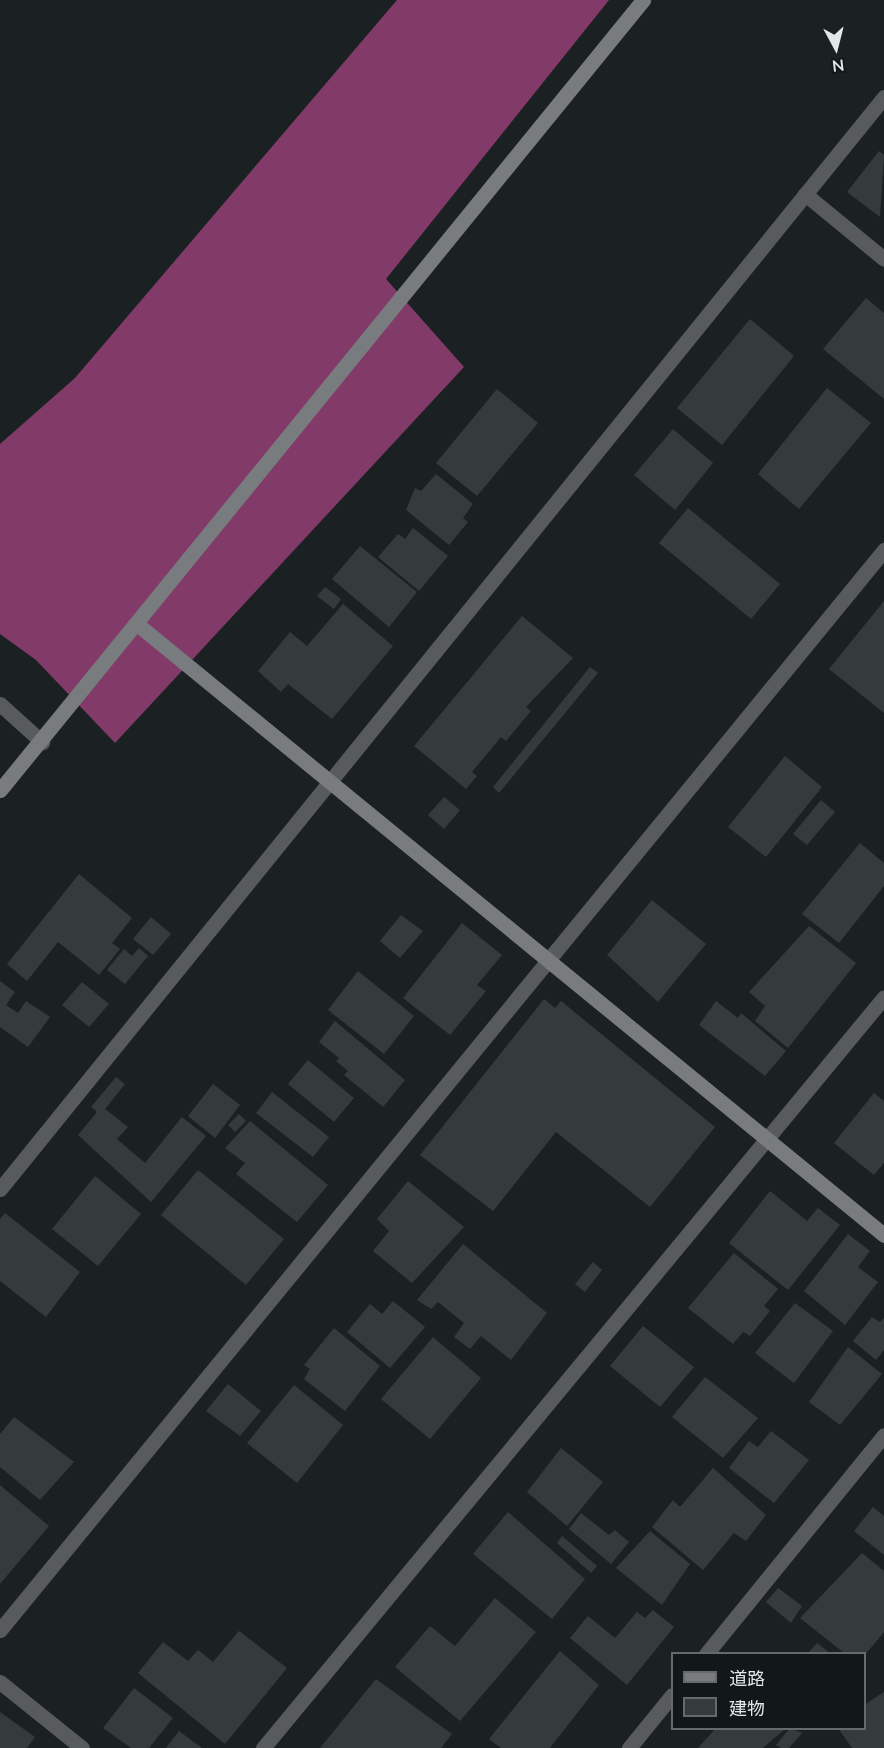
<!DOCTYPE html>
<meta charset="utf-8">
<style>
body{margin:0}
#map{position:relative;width:884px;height:1748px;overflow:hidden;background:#1b2123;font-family:Mulish,"Noto Sans JP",sans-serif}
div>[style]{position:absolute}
.forest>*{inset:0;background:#823b68}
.building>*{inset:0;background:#353b3d}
.lane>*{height:15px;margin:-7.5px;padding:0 7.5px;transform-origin:7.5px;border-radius:7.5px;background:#585b5c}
.street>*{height:15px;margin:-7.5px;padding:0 7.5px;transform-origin:7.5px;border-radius:7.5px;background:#585b5c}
.secondary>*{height:15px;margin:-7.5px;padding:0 7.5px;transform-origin:7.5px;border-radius:7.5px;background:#787c7e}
span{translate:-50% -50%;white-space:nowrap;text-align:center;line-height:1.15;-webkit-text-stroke:6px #121719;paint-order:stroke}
.legend{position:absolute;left:671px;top:1652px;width:195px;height:78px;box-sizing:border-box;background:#121719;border:2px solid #666a6c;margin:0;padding:8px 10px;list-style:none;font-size:18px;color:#e4e7e9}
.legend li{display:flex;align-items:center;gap:12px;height:30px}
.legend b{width:30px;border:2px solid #666a6c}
.north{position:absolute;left:806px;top:18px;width:60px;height:60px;-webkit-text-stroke:4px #121719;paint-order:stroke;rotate:173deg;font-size:16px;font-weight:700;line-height:24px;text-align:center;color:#e4e7e9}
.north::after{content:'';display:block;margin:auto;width:21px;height:27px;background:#e4e7e9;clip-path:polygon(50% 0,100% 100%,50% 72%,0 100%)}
</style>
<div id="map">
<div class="forest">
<div style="clip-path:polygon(397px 0,609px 0,386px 279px,464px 367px,115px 743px,36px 660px,0 634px,0 444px,75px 378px)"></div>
</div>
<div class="building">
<div style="clip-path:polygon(879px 151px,884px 155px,880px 217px,847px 192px)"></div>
<div style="clip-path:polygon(866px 298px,884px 313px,884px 399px,823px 349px)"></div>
<div style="clip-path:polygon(750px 319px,794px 356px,722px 445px,677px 408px)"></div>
<div style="clip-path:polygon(827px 388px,871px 423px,799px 509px,758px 474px)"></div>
<div style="clip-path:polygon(497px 389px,538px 423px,477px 496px,436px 463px)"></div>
<div style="clip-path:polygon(673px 429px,713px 463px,675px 510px,634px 475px)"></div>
<div style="clip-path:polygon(436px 474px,473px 504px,463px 518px,468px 522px,449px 545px,406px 510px,415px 488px,421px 491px)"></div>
<div style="clip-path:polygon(688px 508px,780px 584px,751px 619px,659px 543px)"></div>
<div style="clip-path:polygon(413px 528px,448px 556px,419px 591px,378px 557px,398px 534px,405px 539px)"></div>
<div style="clip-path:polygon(360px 546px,417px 592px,389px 627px,332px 579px)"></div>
<div style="clip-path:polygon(325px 587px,341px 599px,334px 609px,317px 596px)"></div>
<div style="clip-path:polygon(884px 601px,884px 713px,829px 669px)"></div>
<div style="clip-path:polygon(343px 604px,393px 646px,332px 719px,288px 684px,281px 692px,258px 671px,290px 632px,307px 646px)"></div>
<div style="clip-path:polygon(522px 616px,573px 658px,526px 707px,531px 711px,506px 741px,501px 737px,472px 772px,477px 776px,466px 789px,414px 746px)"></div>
<div style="clip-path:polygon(590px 667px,598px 673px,499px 793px,493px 787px)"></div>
<div style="clip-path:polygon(785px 756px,822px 787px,766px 857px,728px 827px)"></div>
<div style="clip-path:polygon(444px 797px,460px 810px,444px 829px,428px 815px)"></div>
<div style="clip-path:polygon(821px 800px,835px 812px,807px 845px,793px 834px)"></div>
<div style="clip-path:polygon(860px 843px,884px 863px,884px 886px,839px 943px,802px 914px)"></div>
<div style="clip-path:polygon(79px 874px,132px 918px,112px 943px,120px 949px,99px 975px,58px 942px,27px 981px,7px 964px)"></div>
<div style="clip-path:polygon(652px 900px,706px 944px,658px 1002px,607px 955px)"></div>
<div style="clip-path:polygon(401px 915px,423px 931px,400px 958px,380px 941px)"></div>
<div style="clip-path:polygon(151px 917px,171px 934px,153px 955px,133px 939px)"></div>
<div style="clip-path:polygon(462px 923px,502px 955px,477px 985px,486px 991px,450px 1035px,403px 998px)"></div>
<div style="clip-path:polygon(809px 926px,856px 963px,788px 1048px,755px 1021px,765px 1006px,749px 992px)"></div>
<div style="clip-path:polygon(139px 948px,148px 956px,125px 984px,107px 970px,124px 949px,132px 956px)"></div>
<div style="clip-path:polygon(358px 971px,414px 1016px,384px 1054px,328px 1010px)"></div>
<div style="clip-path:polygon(0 981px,15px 992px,6px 1005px,18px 1013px,26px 1001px,50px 1017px,28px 1047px,0 1027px)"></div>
<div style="clip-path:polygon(82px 982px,109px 1004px,89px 1027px,62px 1005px)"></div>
<div style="clip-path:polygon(544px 999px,555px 1008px,561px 1001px,715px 1127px,650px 1207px,556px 1132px,493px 1211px,420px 1155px)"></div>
<div style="clip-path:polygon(716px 1001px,738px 1018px,741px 1013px,786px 1051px,765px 1076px,699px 1025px)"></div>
<div style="clip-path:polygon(335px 1021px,405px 1080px,383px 1107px,344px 1075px,348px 1071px,336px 1061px,339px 1058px,319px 1042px)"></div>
<div style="clip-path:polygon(308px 1060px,354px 1098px,334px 1122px,288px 1084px)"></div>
<div style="clip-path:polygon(116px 1077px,125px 1084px,105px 1109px,128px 1127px,117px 1139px,145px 1163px,182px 1117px,206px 1136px,151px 1202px,78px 1135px,97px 1112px,91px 1107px)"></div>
<div style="clip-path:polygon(213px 1084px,240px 1105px,215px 1138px,188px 1116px)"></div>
<div style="clip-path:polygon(272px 1092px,329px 1137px,313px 1157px,256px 1113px)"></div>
<div style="clip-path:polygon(874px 1093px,884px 1101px,884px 1163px,874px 1175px,834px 1143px)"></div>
<div style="clip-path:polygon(239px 1114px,246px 1121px,235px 1132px,228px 1125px)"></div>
<div style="clip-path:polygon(250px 1121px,328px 1185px,297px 1222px,236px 1174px,245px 1163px,225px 1148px)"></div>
<div style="clip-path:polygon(198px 1170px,284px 1239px,246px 1285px,161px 1215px)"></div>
<div style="clip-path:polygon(95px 1176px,141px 1214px,98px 1266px,52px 1229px)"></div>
<div style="clip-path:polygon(408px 1181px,464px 1227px,412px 1283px,373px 1251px,389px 1231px,377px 1219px)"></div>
<div style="clip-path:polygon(770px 1191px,807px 1221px,818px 1208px,840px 1225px,788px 1290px,729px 1243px)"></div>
<div style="clip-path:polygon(5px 1213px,80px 1272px,46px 1317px,0 1281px,0 1219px)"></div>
<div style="clip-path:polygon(848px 1234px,870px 1251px,858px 1267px,878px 1282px,845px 1325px,804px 1291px)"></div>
<div style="clip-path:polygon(463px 1244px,547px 1313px,511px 1360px,481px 1336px,470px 1349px,454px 1337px,464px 1323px,438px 1302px,431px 1309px,417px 1300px)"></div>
<div style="clip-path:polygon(734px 1253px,778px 1289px,764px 1306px,770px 1311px,750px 1336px,743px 1332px,733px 1344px,688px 1308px)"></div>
<div style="clip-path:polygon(593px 1262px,602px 1270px,585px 1292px,575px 1284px)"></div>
<div style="clip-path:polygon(393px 1301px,425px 1327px,390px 1368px,347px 1332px,370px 1304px,382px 1314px)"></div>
<div style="clip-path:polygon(795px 1303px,833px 1331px,794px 1383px,755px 1353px)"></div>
<div style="clip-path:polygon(872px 1317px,880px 1322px,884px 1318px,884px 1350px,876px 1360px,853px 1341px)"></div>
<div style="clip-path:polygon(643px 1326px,694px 1367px,660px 1407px,610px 1366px)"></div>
<div style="clip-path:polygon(334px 1328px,380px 1366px,345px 1411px,304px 1379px,310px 1369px,304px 1365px)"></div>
<div style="clip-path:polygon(433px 1337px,481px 1378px,430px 1439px,381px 1399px)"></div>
<div style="clip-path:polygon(848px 1347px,882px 1374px,840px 1425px,809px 1402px)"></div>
<div style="clip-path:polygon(705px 1377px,758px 1418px,723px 1458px,672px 1417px)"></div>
<div style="clip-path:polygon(228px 1384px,261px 1411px,240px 1436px,206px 1411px)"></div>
<div style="clip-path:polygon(294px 1385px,343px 1425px,297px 1483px,247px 1443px)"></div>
<div style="clip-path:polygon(14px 1417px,74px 1462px,40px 1500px,0 1467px,0 1434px)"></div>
<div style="clip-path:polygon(771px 1431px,809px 1460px,774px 1503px,729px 1468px,749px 1441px,758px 1447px)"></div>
<div style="clip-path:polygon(561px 1448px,603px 1482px,567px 1526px,527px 1492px)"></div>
<div style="clip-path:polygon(713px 1468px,766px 1515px,746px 1541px,734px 1533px,703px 1570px,652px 1527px,673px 1500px,680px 1507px)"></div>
<div style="clip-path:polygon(0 1485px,49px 1526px,0 1584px)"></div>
<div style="clip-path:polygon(873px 1507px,884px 1516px,884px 1555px,854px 1531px)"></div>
<div style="clip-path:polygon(508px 1512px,585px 1579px,552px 1619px,473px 1554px)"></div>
<div style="clip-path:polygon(581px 1513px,609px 1535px,615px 1530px,629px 1542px,611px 1564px,569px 1529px)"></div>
<div style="clip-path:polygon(650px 1531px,690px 1564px,662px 1605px,616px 1568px)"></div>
<div style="clip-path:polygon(562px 1536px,597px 1566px,591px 1573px,557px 1543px)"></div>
<div style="clip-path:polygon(862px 1553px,884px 1571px,884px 1632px,864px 1656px,844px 1653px,800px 1618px)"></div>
<div style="clip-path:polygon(778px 1588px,802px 1606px,791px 1623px,766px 1602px)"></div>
<div style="clip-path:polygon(495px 1598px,536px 1632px,460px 1721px,395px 1667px,430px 1626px,455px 1646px)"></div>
<div style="clip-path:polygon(653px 1610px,674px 1627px,627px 1685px,570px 1638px,588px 1616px,615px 1638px,637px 1612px,645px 1618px)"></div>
<div style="clip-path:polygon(239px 1631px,287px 1668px,225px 1744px,138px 1673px,163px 1642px,188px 1661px,198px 1650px,213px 1662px)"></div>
<div style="clip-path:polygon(817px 1643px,830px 1653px,808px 1653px)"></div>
<div style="clip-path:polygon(560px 1651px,599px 1685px,550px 1748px,501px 1748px,489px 1739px)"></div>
<div style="clip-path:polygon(376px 1679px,452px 1734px,441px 1748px,320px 1748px)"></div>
<div style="clip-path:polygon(134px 1688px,173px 1718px,149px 1748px,131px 1748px,103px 1728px)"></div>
<div style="clip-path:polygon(884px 1692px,884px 1748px,852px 1748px,838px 1728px,864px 1728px,864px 1705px)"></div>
<div style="clip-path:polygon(0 1712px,35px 1737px,27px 1748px,0 1748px)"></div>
<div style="clip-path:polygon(716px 1728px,786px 1728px,763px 1748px,698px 1748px)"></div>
<div style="clip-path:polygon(790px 1728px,802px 1733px,789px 1748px,781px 1748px,776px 1745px)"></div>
<div style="clip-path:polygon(179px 1731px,202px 1748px,166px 1748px)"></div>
</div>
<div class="lane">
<div style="left:0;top:704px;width:57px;rotate:42.1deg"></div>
</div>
<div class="street">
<div style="left:805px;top:194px;width:102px;rotate:39.4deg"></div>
<div style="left:0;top:1189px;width:1405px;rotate:-51.01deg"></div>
<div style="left:0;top:1630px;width:1396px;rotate:-50.7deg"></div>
<div style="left:706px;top:1654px;width:282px;rotate:-50.9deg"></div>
<div style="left:0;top:1682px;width:105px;rotate:38.8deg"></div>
<div style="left:263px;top:1748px;width:974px;rotate:-50.41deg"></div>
<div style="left:629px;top:1748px;width:68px;rotate:-50.9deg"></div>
</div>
<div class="secondary">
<div style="left:137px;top:624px;width:965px;rotate:39.28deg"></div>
<div style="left:0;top:790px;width:1019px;rotate:-50.86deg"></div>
</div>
<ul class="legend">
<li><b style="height:8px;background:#787c7e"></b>道路</li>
<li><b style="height:16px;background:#353b3d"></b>建物</li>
</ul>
<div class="north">N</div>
</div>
